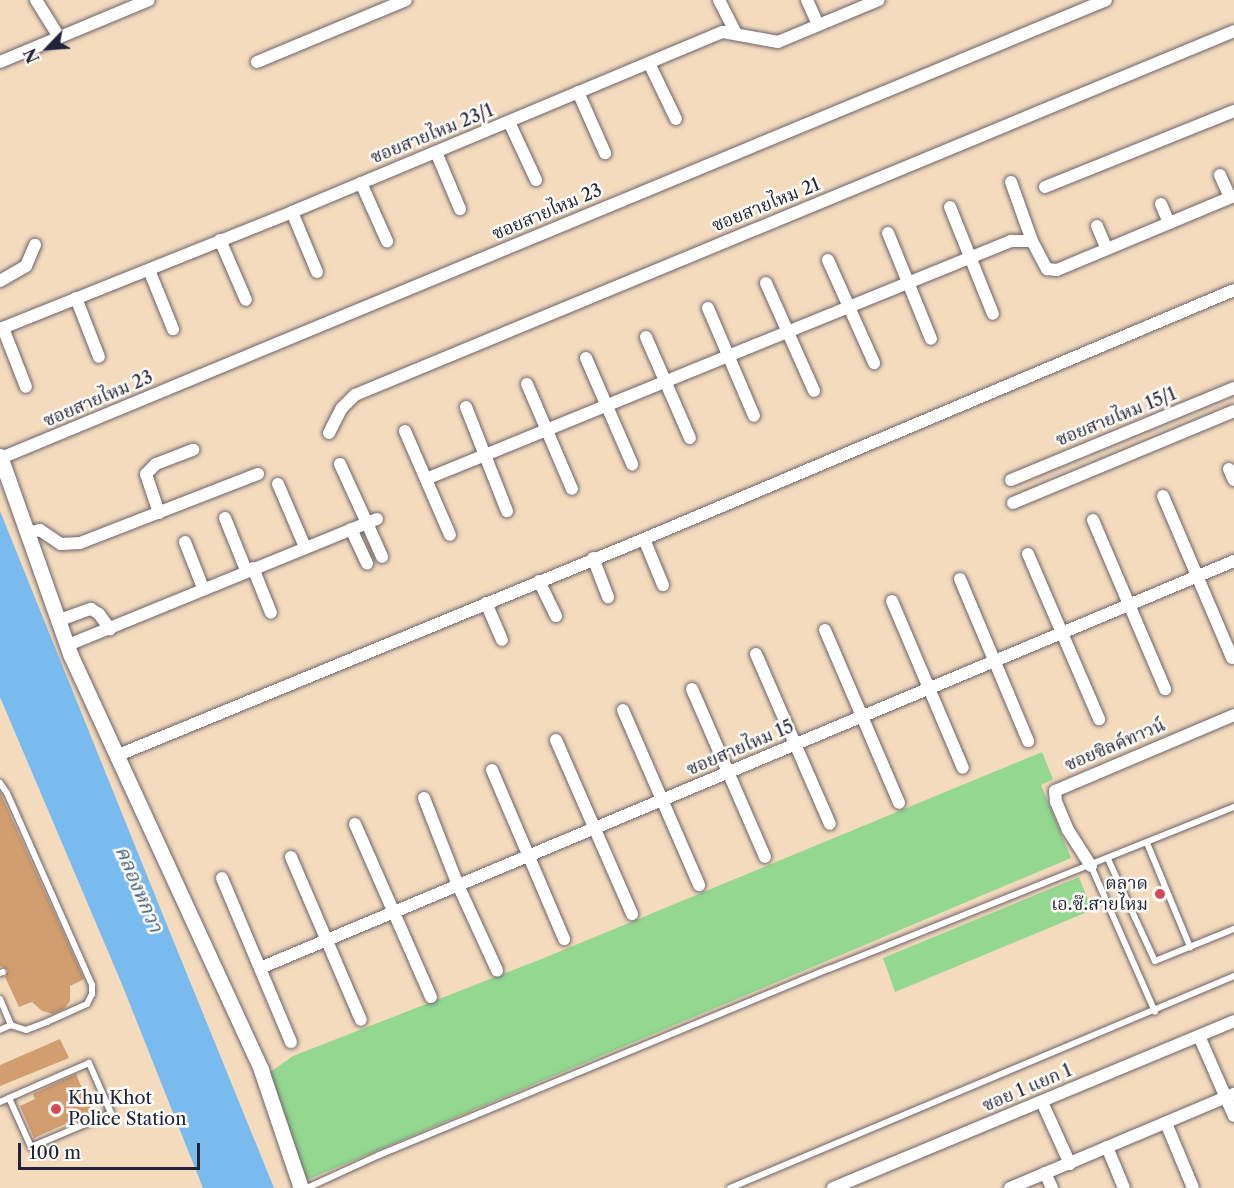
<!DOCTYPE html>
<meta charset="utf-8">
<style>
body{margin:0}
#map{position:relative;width:1234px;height:1188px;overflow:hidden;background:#f4dbbe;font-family:"Libre Caslon Text","Noto Serif Thai",serif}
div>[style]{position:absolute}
.green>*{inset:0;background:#93d790}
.water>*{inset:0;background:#7abbef}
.building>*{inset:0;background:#d29e70}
.roads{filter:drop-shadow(0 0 2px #6c6369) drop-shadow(0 0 2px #6c6369)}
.service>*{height:6px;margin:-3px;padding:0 3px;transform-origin:3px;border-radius:3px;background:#fff}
.minor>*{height:12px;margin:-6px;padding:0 6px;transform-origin:6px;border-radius:6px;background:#fff}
.tertiary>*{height:15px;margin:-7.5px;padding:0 7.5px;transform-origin:7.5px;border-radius:7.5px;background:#fff}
.dots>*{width:16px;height:16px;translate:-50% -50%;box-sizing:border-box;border:3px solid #fdfcf7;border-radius:50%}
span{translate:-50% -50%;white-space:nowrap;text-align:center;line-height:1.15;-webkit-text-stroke:5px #fdfcf7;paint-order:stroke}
.street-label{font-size:18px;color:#22223b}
.poi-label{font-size:18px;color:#22223b}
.right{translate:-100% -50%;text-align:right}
.left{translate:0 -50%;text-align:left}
.water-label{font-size:20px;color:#41587a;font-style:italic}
.north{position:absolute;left:18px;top:18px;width:60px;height:60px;-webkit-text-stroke:4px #fdfcf7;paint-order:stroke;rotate:245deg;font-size:16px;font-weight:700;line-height:24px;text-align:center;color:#22223b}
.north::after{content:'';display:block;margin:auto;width:21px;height:27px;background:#22223b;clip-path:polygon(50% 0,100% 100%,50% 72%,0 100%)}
.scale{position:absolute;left:18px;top:1143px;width:182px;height:27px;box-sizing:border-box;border:3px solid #22223b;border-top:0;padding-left:8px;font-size:18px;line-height:21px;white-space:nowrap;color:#22223b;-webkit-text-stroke:4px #fdfcf7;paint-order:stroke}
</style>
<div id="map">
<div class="green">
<div style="clip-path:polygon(1042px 752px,1053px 779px,1041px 785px,1071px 858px,307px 1180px,269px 1073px,293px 1056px,544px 958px)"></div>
<div style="clip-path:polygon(1079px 877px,1092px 910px,895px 992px,883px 958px)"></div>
</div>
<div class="water">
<div style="clip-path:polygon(0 511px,167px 925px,274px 1188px,203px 1188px,121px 982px,0 697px)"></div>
</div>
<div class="building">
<div style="clip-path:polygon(0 792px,84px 979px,70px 986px,70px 1001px,64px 1009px,53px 1014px,42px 1011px,32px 1002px,19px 1007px,5px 977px,8px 970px,0 966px)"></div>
<div style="clip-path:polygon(60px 1039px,69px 1058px,0 1086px,0 1065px)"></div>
<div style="clip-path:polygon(76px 1074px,92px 1112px,34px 1138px,20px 1106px,35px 1099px,33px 1094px)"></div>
</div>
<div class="roads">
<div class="service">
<div style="left:0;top:783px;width:12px;rotate:55deg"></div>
<div style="left:7px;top:793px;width:210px;rotate:66.1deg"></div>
<div style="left:92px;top:985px;width:9px;rotate:90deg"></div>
<div style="left:92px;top:994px;width:11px;rotate:117deg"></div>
<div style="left:87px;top:1004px;width:44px;rotate:155.8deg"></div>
<div style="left:47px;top:1022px;width:22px;rotate:159deg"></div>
<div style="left:26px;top:1030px;width:16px;rotate:-162deg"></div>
<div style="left:11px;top:1025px;width:12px;rotate:156deg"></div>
<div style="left:1147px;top:843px;width:113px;rotate:67.5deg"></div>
<div style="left:1108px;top:859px;width:112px;rotate:65.3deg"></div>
<div style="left:1155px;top:961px;width:85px;rotate:-22.1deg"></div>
<div style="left:1091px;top:866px;width:159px;rotate:66.3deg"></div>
<div style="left:0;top:973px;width:3px;rotate:-18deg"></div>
<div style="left:0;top:999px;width:28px;rotate:67deg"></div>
<div style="left:0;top:1102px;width:10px;rotate:-24deg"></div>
<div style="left:9px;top:1098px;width:54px;rotate:65.8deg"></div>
<div style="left:31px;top:1147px;width:87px;rotate:-23deg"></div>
<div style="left:111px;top:1113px;width:55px;rotate:-113.7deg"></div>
<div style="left:89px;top:1063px;width:87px;rotate:156.4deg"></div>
<div style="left:307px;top:1188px;width:79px;rotate:-24.6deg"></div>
<div style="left:379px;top:1155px;width:487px;rotate:-22.5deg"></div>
<div style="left:829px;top:969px;width:436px;rotate:-21.8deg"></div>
<div style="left:730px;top:1188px;width:547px;rotate:-22.81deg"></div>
</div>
<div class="minor">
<div style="left:36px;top:0;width:44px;rotate:58.1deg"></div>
<div style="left:719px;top:0;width:38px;rotate:63deg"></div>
<div style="left:807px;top:0;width:27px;rotate:66deg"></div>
<div style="left:0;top:62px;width:161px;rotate:-22.6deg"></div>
<div style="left:257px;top:62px;width:161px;rotate:-22.6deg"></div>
<div style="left:649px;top:63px;width:62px;rotate:64.3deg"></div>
<div style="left:578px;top:92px;width:67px;rotate:66.1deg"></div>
<div style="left:509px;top:122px;width:64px;rotate:65deg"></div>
<div style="left:436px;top:152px;width:62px;rotate:67.2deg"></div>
<div style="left:1220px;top:175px;width:24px;rotate:66deg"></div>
<div style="left:1011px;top:182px;width:63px;rotate:70.4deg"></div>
<div style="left:361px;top:183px;width:64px;rotate:65.9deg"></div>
<div style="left:1045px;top:187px;width:204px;rotate:-21.9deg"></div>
<div style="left:1161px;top:204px;width:21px;rotate:67deg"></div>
<div style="left:950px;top:207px;width:115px;rotate:68.1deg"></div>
<div style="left:292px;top:212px;width:65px;rotate:67.4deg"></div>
<div style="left:1097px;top:226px;width:25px;rotate:67deg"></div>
<div style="left:888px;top:233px;width:114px;rotate:67.9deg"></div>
<div style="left:220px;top:240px;width:65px;rotate:66.6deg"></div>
<div style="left:828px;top:260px;width:113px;rotate:65.9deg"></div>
<div style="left:149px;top:270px;width:64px;rotate:67.9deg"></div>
<div style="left:0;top:281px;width:30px;rotate:-30deg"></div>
<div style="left:26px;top:266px;width:23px;rotate:-67deg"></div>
<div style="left:766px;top:283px;width:118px;rotate:66deg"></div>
<div style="left:76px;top:298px;width:63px;rotate:68.7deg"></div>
<div style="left:708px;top:308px;width:117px;rotate:66.9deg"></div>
<div style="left:3px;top:328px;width:63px;rotate:68.7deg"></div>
<div style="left:0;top:329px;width:315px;rotate:-21.8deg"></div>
<div style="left:292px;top:212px;width:467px;rotate:-22.7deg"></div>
<div style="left:723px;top:32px;width:56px;rotate:10.3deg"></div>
<div style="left:778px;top:42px;width:109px;rotate:-22.6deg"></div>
<div style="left:646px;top:337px;width:110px;rotate:66.5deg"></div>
<div style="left:586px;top:358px;width:116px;rotate:66.5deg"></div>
<div style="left:527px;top:384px;width:114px;rotate:66.8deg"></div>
<div style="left:466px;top:407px;width:112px;rotate:68.5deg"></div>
<div style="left:405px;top:431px;width:113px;rotate:66.6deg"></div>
<div style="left:329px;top:433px;width:28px;rotate:-63deg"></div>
<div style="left:342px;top:408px;width:18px;rotate:-45deg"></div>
<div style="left:355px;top:395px;width:951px;rotate:-22.49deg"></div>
<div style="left:1px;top:458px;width:1196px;rotate:-22.51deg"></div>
<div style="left:1229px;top:469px;width:12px;rotate:66deg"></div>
<div style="left:426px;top:479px;width:632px;rotate:-22.14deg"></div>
<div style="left:1011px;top:241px;width:21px"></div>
<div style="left:1032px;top:241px;width:32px;rotate:62deg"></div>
<div style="left:1047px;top:269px;width:10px;rotate:6deg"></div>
<div style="left:1057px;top:270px;width:192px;rotate:-22.7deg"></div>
<div style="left:1011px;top:480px;width:241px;rotate:-22.4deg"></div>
<div style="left:278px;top:484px;width:69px;rotate:66.8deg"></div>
<div style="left:1163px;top:496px;width:176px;rotate:66.9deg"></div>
<div style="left:1013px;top:503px;width:239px;rotate:-22.6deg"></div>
<div style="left:159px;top:513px;width:41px;rotate:-108.4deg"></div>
<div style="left:146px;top:474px;width:14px;rotate:-45deg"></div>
<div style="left:156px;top:464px;width:40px;rotate:-21deg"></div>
<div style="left:225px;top:518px;width:56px;rotate:68deg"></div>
<div style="left:377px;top:519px;width:11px;rotate:158deg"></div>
<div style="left:367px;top:523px;width:37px;rotate:66deg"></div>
<div style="left:1093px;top:520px;width:184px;rotate:66.9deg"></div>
<div style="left:351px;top:529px;width:38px;rotate:65deg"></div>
<div style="left:28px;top:533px;width:12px;rotate:-14deg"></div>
<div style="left:40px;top:530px;width:25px;rotate:34deg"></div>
<div style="left:61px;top:544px;width:19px;rotate:-3deg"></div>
<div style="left:80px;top:543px;width:191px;rotate:-21.2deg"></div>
<div style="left:644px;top:539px;width:50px;rotate:67.6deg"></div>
<div style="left:185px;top:542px;width:49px;rotate:68.6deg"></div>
<div style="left:1028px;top:554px;width:180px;rotate:66.7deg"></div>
<div style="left:593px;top:558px;width:42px;rotate:69deg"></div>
<div style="left:253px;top:568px;width:48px;rotate:68.2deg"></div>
<div style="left:960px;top:579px;width:176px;rotate:67.2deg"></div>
<div style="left:539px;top:581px;width:39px;rotate:64deg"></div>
<div style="left:892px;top:601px;width:181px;rotate:67deg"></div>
<div style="left:486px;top:603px;width:40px;rotate:66.6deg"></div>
<div style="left:60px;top:620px;width:33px;rotate:-20deg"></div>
<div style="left:91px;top:609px;width:9px;rotate:32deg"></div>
<div style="left:99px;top:614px;width:19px;rotate:54deg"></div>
<div style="left:825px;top:630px;width:188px;rotate:66.8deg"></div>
<div style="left:68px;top:645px;width:323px;rotate:-22.2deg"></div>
<div style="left:367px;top:523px;width:65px;rotate:-114.6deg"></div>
<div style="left:756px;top:654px;width:185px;rotate:66.5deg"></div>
<div style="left:692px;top:689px;width:183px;rotate:66.5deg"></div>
<div style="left:623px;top:710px;width:191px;rotate:66.5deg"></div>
<div style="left:556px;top:740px;width:190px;rotate:66.4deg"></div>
<div style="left:116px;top:756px;width:571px;rotate:-22.34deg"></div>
<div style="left:644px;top:539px;width:640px;rotate:-22.88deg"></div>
<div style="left:492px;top:770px;width:184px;rotate:66.9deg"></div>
<div style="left:424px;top:798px;width:93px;rotate:68.7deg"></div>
<div style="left:458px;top:885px;width:94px;rotate:65.4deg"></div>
<div style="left:355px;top:824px;width:189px;rotate:66.3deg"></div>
<div style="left:291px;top:857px;width:177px;rotate:66.8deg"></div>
<div style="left:1091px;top:866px;width:43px;rotate:-122.6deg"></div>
<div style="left:1068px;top:830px;width:30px;rotate:-113deg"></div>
<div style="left:1056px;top:802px;width:11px;rotate:-95deg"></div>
<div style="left:1055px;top:791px;width:194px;rotate:-23deg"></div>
<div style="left:222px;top:878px;width:178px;rotate:67.2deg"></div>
<div style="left:260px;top:968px;width:1056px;rotate:-22.68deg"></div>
<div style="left:1199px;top:1036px;width:87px;rotate:66.4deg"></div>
<div style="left:1042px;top:1102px;width:68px;rotate:65.7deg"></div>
<div style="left:1166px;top:1123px;width:70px;rotate:67.4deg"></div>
<div style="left:1107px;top:1147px;width:44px;rotate:67.5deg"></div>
<div style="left:1045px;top:1173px;width:17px;rotate:65deg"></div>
<div style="left:833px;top:1188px;width:434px;rotate:-22.6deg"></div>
<div style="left:1010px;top:1188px;width:243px;rotate:-22.8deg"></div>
</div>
<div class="tertiary">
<div style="left:0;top:456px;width:212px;rotate:70.5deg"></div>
<div style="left:71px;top:656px;width:456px;rotate:65.3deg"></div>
<div style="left:261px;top:1070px;width:125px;rotate:71.3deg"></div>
</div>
</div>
<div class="dots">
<div style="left:1160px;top:894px;background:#d1495b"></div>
<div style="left:56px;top:1109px;background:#d1495b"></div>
</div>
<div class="street-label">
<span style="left:432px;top:134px;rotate:-22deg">ซอยสายไหม 23/1</span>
<span style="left:766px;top:205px;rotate:-22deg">ซอยสายไหม 21</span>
<span style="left:547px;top:212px;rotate:-23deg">ซอยสายไหม 23</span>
<span style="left:98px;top:399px;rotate:-23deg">ซอยสายไหม 23</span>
<span style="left:1116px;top:417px;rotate:-22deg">ซอยสายไหม 15/1</span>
<span style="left:1115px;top:745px;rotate:-23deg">ซอยซิลค์ทาวน์</span>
<span style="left:740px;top:748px;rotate:-23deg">ซอยสายไหม 15</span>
<span style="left:1027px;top:1088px;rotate:-23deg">ซอย 1 แยก 1</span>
</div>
<div class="poi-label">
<span class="right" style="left:1148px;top:894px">ตลาด<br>เอ.ซ๊.สายไหม</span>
<span class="left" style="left:68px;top:1109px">Khu Khot<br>Police Station</span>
</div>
<div class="water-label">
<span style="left:139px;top:889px;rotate:67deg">คลองหกวา</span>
</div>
<div class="north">N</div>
<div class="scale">100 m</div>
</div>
